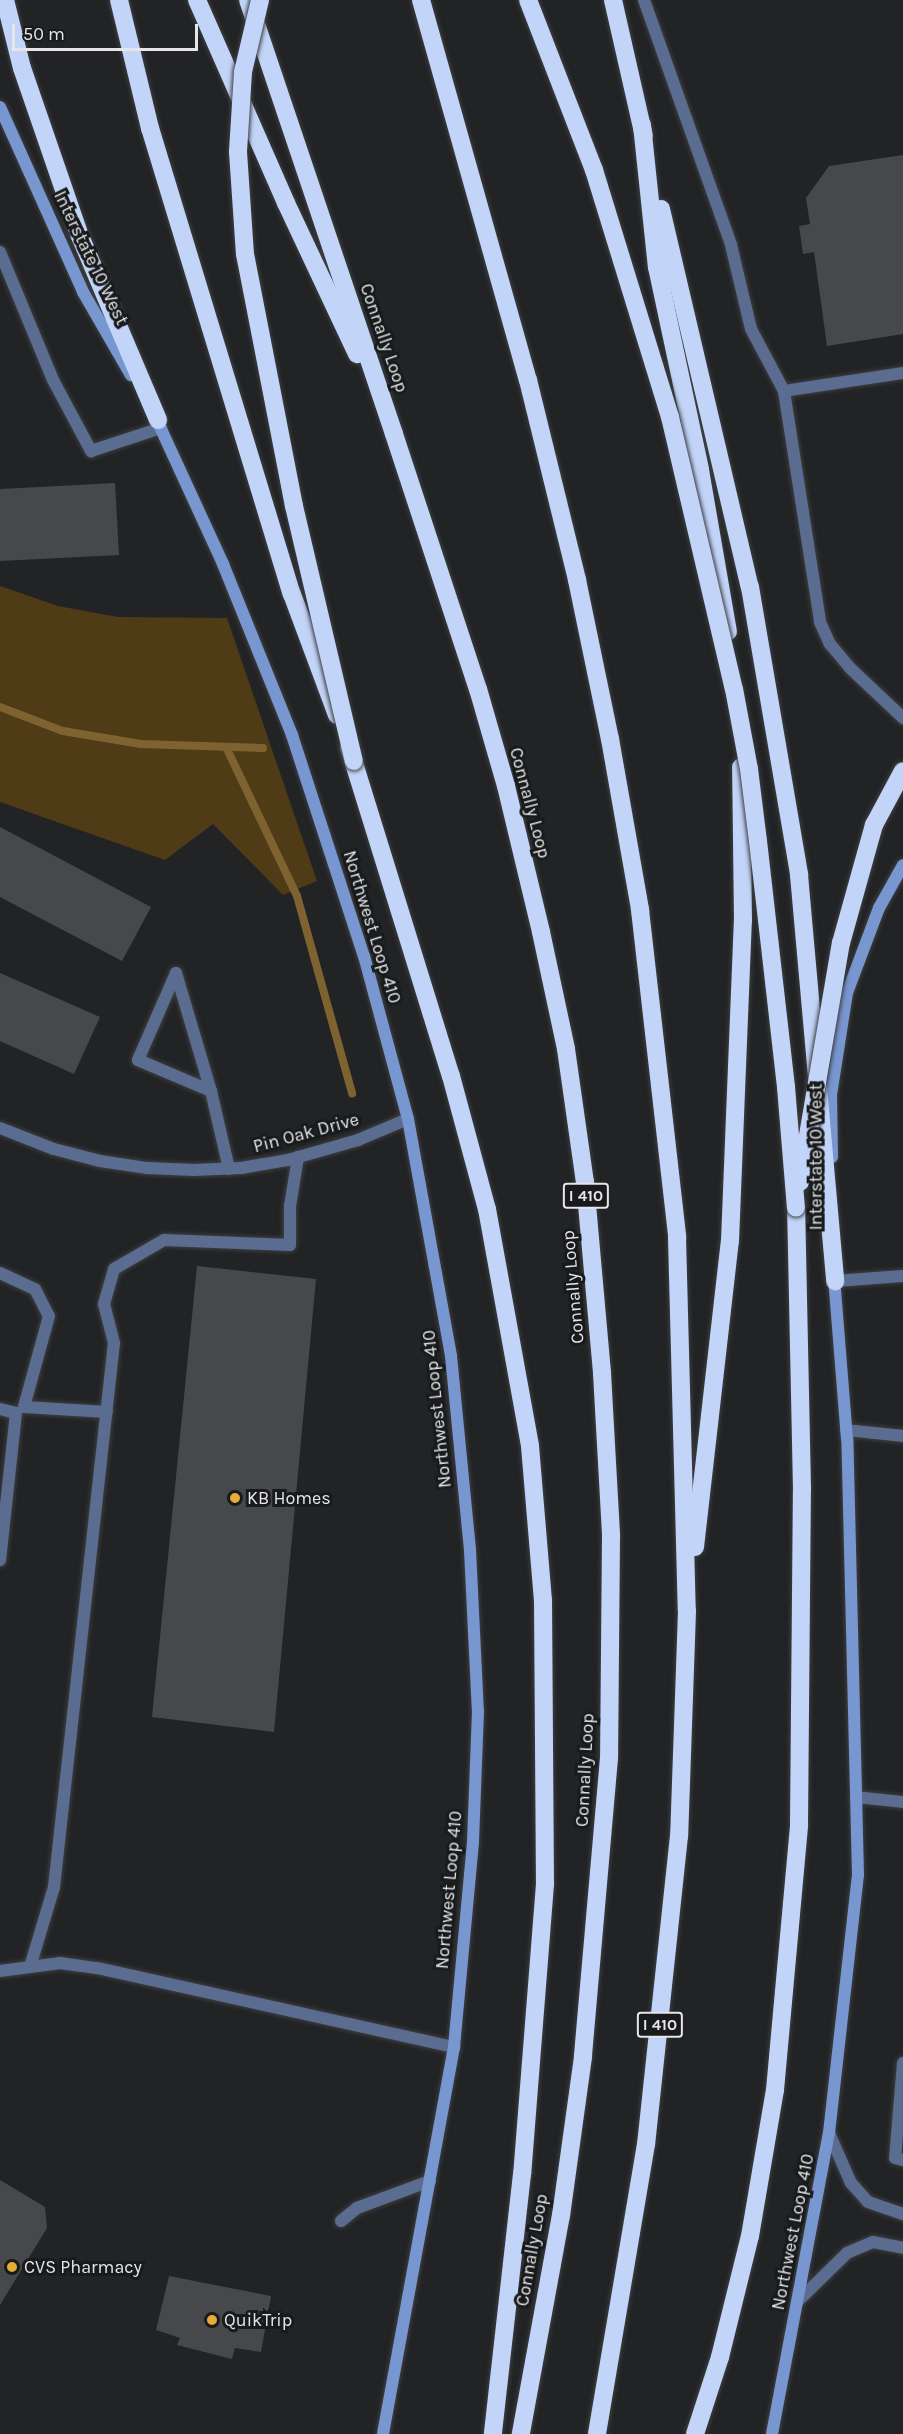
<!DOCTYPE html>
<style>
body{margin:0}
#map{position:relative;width:903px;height:2434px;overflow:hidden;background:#222325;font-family:Karla,sans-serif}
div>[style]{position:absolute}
.green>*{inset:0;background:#4f3b15}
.stream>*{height:8px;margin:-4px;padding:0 4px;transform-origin:4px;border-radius:4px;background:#7e6331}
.building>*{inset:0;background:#47484b}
.roads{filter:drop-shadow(0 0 2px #3d3e40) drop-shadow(0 0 2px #3d3e40)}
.service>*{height:12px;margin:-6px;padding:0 6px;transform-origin:6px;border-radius:6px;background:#5a6d91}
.minor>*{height:12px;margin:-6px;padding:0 6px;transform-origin:6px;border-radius:6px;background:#5a6d91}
.tertiary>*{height:12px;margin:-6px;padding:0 6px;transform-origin:6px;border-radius:6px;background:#5a6d91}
.secondary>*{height:12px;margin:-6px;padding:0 6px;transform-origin:6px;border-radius:6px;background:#7896d0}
.motorway>*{height:18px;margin:-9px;padding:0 9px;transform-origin:9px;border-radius:9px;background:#c2d5f9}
.bridges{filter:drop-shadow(0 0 2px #3d3e40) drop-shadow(0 0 2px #3d3e40)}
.motorway-bridge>*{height:18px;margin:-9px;padding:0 9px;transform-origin:9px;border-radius:9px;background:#c2d5f9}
.dots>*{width:16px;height:16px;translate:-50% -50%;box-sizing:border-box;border:3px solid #181a1c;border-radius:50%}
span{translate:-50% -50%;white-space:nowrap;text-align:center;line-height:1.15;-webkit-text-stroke:6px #181a1c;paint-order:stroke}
.shield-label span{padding:2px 4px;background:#181a1c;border:2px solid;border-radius:4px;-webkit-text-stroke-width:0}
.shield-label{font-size:16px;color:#e6e6e8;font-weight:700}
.street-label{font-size:18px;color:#e6e6e8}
.poi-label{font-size:18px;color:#e6e6e8}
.left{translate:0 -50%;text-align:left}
.scale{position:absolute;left:12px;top:24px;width:186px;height:27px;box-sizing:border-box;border:3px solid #e6e6e8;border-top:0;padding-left:8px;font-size:18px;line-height:21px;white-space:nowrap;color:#e6e6e8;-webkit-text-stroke:4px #181a1c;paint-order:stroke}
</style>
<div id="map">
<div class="green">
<div style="clip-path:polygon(0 586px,58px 606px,118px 617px,227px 618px,317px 881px,283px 895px,213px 824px,165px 860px,0 802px)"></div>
</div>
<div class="stream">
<div style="left:0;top:707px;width:67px;rotate:20.9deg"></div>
<div style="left:63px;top:731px;width:79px;rotate:9.5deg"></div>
<div style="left:141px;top:744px;width:122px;rotate:1.9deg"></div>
<div style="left:226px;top:747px;width:165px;rotate:64.5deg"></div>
<div style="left:297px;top:896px;width:205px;rotate:74.4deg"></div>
</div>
<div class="building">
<div style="clip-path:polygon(903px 155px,903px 334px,827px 346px,814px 252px,803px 254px,799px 226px,810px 224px,806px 198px,829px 166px)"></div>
<div style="clip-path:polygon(115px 483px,119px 555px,0 561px,0 489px)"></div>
<div style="clip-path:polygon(0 827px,151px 907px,122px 961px,0 897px)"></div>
<div style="clip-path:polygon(0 973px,100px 1017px,74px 1074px,0 1041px)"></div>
<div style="clip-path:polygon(197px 1266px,316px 1279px,274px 1732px,152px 1717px)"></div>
<div style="clip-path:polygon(0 2180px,45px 2207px,47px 2228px,0 2305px)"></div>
<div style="clip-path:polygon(169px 2276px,271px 2296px,261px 2352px,235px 2348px,232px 2359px,177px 2345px,180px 2338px,156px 2330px)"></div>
</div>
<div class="roads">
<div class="service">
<div style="left:644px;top:0;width:260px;rotate:70.4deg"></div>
<div style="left:731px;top:245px;width:86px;rotate:76.6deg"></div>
<div style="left:751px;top:329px;width:70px;rotate:62deg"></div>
<div style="left:784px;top:391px;width:234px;rotate:81.1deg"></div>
<div style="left:820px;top:622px;width:24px;rotate:66deg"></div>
<div style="left:830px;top:644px;width:31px;rotate:50deg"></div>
<div style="left:850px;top:668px;width:73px;rotate:43.3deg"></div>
<div style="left:0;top:252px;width:139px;rotate:67.5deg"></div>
<div style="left:53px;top:380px;width:81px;rotate:61.8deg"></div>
<div style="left:91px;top:451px;width:74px;rotate:-18.2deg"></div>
<div style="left:784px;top:391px;width:120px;rotate:-8.6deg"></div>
<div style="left:211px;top:1091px;width:79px;rotate:-157deg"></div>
<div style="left:138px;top:1060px;width:95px;rotate:-66.4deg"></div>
<div style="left:176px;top:973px;width:123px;rotate:73.5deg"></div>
<div style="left:211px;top:1091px;width:80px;rotate:77deg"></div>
<div style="left:0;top:1273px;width:38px;rotate:25deg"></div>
<div style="left:35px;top:1289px;width:30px;rotate:63deg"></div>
<div style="left:49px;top:1316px;width:94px;rotate:105.4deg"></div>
<div style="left:24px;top:1407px;width:83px;rotate:3.4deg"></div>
<div style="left:0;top:1409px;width:16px;rotate:14deg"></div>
<div style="left:16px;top:1413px;width:148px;rotate:96.2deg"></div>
<div style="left:846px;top:1430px;width:57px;rotate:6deg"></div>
<div style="left:856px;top:1797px;width:47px;rotate:6.1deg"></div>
<div style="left:30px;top:1967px;width:84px;rotate:-73.3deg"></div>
<div style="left:54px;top:1887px;width:547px;rotate:-83.71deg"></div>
<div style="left:114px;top:1343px;width:40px;rotate:-104.4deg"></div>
<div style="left:104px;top:1304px;width:36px;rotate:-74deg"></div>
<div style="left:114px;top:1269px;width:58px;rotate:-30.1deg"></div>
<div style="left:164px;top:1240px;width:126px;rotate:2.3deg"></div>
<div style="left:290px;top:1245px;width:39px;rotate:-90deg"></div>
<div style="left:290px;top:1206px;width:50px;rotate:-80.7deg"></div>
<div style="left:0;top:1971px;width:61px;rotate:-7.6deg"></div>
<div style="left:60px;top:1963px;width:37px;rotate:8deg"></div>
<div style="left:97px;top:1968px;width:366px;rotate:12.5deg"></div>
<div style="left:903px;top:2063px;width:95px;rotate:94.8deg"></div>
<div style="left:895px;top:2158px;width:8px;rotate:14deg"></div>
<div style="left:829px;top:2133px;width:55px;rotate:66.3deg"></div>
<div style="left:851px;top:2183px;width:25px;rotate:48deg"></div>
<div style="left:868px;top:2202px;width:37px;rotate:19deg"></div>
<div style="left:341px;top:2221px;width:21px;rotate:-39deg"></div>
<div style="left:357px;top:2208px;width:78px;rotate:-20.3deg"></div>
<div style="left:798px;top:2301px;width:69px;rotate:-44.4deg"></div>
<div style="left:847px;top:2253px;width:28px;rotate:-23deg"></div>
<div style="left:873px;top:2242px;width:31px;rotate:11deg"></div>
</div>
<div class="minor">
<div style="left:0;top:1128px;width:58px;rotate:21.3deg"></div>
<div style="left:54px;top:1149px;width:48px;rotate:14.6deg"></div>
<div style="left:100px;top:1161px;width:48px;rotate:8.5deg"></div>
<div style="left:147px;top:1168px;width:47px;rotate:2.4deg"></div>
<div style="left:194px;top:1170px;width:47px;rotate:-2.4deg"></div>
<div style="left:241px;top:1168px;width:48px;rotate:-9.7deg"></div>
<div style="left:288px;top:1160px;width:73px;rotate:-15.9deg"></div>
<div style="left:358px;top:1140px;width:54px;rotate:-22.8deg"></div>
</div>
<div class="tertiary">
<div style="left:835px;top:1281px;width:68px;rotate:-4.2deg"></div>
</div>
<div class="secondary">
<div style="left:0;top:107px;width:203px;rotate:65.8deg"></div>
<div style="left:83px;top:292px;width:96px;rotate:60deg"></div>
<div style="left:155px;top:416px;width:163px;rotate:65.3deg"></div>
<div style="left:223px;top:564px;width:184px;rotate:68deg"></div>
<div style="left:292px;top:735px;width:232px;rotate:72deg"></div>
<div style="left:364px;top:956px;width:169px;rotate:74.9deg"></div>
<div style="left:408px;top:1119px;width:241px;rotate:79.7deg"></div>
<div style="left:451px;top:1356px;width:195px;rotate:84.4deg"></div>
<div style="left:470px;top:1550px;width:161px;rotate:87.2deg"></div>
<div style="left:478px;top:1711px;width:131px;rotate:92.2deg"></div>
<div style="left:473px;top:1842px;width:206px;rotate:95.3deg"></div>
<div style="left:454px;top:2047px;width:393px;rotate:100.4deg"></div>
<div style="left:832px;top:1157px;width:62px;rotate:-90.9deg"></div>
<div style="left:831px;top:1095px;width:103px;rotate:-81.1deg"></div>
<div style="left:847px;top:993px;width:91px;rotate:-69.4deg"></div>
<div style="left:879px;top:908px;width:49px;rotate:-60.8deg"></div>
<div style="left:772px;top:2434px;width:306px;rotate:-79.3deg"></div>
<div style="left:829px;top:2133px;width:260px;rotate:-83.6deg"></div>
<div style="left:858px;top:1875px;width:436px;rotate:-91.4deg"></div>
<div style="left:847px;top:1439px;width:164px;rotate:-94.6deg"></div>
</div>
<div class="motorway">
<div style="left:5px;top:0;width:70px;rotate:76deg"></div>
<div style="left:22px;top:68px;width:178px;rotate:71deg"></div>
<div style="left:80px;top:236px;width:200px;rotate:67deg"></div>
<div style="left:119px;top:0;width:132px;rotate:76.4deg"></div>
<div style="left:150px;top:128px;width:487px;rotate:73.1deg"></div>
<div style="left:292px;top:594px;width:129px;rotate:69.6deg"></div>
<div style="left:197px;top:0;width:222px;rotate:66.3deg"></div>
<div style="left:286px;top:203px;width:167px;rotate:64.8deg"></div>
<div style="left:248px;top:0;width:458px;rotate:71.4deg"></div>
<div style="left:394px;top:434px;width:268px;rotate:71.8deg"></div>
<div style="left:478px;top:689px;width:101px;rotate:73.9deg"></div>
<div style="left:506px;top:786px;width:150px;rotate:76.5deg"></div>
<div style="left:541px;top:932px;width:120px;rotate:77.9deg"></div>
<div style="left:566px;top:1049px;width:134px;rotate:81.9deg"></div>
<div style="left:585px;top:1182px;width:192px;rotate:84.9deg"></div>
<div style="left:602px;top:1373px;width:163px;rotate:86.8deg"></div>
<div style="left:611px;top:1536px;width:222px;rotate:90.5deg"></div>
<div style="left:609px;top:1758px;width:300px;rotate:95deg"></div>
<div style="left:583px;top:2057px;width:160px;rotate:97.9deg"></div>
<div style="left:561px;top:2215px;width:223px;rotate:100.4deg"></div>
<div style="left:421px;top:0;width:395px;rotate:74.3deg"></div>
<div style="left:528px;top:380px;width:206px;rotate:76.2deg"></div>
<div style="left:577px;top:580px;width:162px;rotate:78.3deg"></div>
<div style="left:610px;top:739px;width:174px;rotate:80deg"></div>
<div style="left:640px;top:910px;width:329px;rotate:83.5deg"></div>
<div style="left:677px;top:1237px;width:374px;rotate:88.5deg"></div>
<div style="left:687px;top:1611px;width:225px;rotate:92deg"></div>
<div style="left:679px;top:1836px;width:310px;rotate:96.1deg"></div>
<div style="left:646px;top:2144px;width:294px;rotate:99.6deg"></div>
<div style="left:613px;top:0;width:139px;rotate:77.2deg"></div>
<div style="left:642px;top:125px;width:143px;rotate:84deg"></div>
<div style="left:657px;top:267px;width:208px;rotate:78deg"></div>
<div style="left:700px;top:470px;width:164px;rotate:80.2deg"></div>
<div style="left:661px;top:209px;width:388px;rotate:76.8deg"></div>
<div style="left:750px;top:587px;width:292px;rotate:80.3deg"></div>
<div style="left:799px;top:875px;width:408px;rotate:84.9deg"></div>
<div style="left:349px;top:747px;width:344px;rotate:72.8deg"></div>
<div style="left:451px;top:1076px;width:138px;rotate:74.9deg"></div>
<div style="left:487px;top:1209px;width:241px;rotate:79.7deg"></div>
<div style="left:530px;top:1446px;width:155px;rotate:85.2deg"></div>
<div style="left:543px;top:1600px;width:284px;rotate:89.6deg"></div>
<div style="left:545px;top:1884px;width:291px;rotate:94.5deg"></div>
<div style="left:522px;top:2174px;width:262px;rotate:96.4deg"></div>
<div style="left:695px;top:1547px;width:308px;rotate:-83.5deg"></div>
<div style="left:730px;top:1241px;width:320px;rotate:-87.7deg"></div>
<div style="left:743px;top:921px;width:154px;rotate:-90.7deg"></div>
<div style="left:695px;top:2434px;width:81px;rotate:-72deg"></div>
<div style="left:720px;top:2357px;width:125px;rotate:-76.1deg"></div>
<div style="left:750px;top:2236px;width:148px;rotate:-80.3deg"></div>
<div style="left:775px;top:2090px;width:267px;rotate:-84.8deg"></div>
<div style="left:799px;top:1824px;width:335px;rotate:-89.5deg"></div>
<div style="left:802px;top:1489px;width:281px;rotate:-91.2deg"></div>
</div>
</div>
<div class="bridges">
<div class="motorway-bridge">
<div style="left:260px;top:0;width:74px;rotate:103.3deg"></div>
<div style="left:243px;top:72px;width:80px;rotate:93.6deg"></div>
<div style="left:238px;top:152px;width:102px;rotate:86.1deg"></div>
<div style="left:245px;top:254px;width:257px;rotate:79deg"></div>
<div style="left:294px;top:506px;width:262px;rotate:76.8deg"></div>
<div style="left:528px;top:0;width:182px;rotate:68.8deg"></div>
<div style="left:594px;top:170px;width:258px;rotate:72.9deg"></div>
<div style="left:670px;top:417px;width:279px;rotate:76.8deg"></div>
<div style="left:734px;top:689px;width:81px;rotate:79.4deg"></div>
<div style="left:749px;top:769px;width:73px;rotate:82.9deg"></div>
<div style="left:758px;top:841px;width:248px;rotate:83.5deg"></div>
<div style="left:786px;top:1087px;width:121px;rotate:85.3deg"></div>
<div style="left:800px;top:1182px;width:242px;rotate:-80.3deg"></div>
<div style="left:841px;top:943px;width:123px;rotate:-74.4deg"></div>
<div style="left:874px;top:825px;width:61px;rotate:-61.8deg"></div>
</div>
</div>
<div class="dots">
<div style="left:235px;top:1498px;background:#e6ad36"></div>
<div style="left:12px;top:2267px;background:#e6ad36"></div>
<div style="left:212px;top:2320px;background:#e6ad36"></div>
</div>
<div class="shield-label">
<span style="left:586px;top:1196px">I 410</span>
<span style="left:660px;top:2025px">I 410</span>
</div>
<div class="street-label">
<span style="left:91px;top:258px;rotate:64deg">Interstate 10 West</span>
<span style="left:384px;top:338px;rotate:71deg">Connally Loop</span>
<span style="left:530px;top:803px;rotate:75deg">Connally Loop</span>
<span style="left:372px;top:927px;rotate:73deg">Northwest Loop 410</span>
<span style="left:306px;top:1133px;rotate:-15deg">Pin Oak Drive</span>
<span style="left:816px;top:1157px;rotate:-90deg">Interstate 10 West</span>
<span style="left:573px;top:1287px;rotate:-95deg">Connally Loop</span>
<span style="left:437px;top:1409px;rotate:-96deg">Northwest Loop 410</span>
<span style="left:585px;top:1770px;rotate:-87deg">Connally Loop</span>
<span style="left:449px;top:1890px;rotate:-85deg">Northwest Loop 410</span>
<span style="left:793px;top:2232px;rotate:-79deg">Northwest Loop 410</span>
<span style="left:532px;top:2250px;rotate:-80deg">Connally Loop</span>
</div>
<div class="poi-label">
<span class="left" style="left:247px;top:1498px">KB Homes</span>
<span class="left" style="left:24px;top:2267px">CVS Pharmacy</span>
<span class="left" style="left:224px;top:2320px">QuikTrip</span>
</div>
<div class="scale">50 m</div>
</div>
